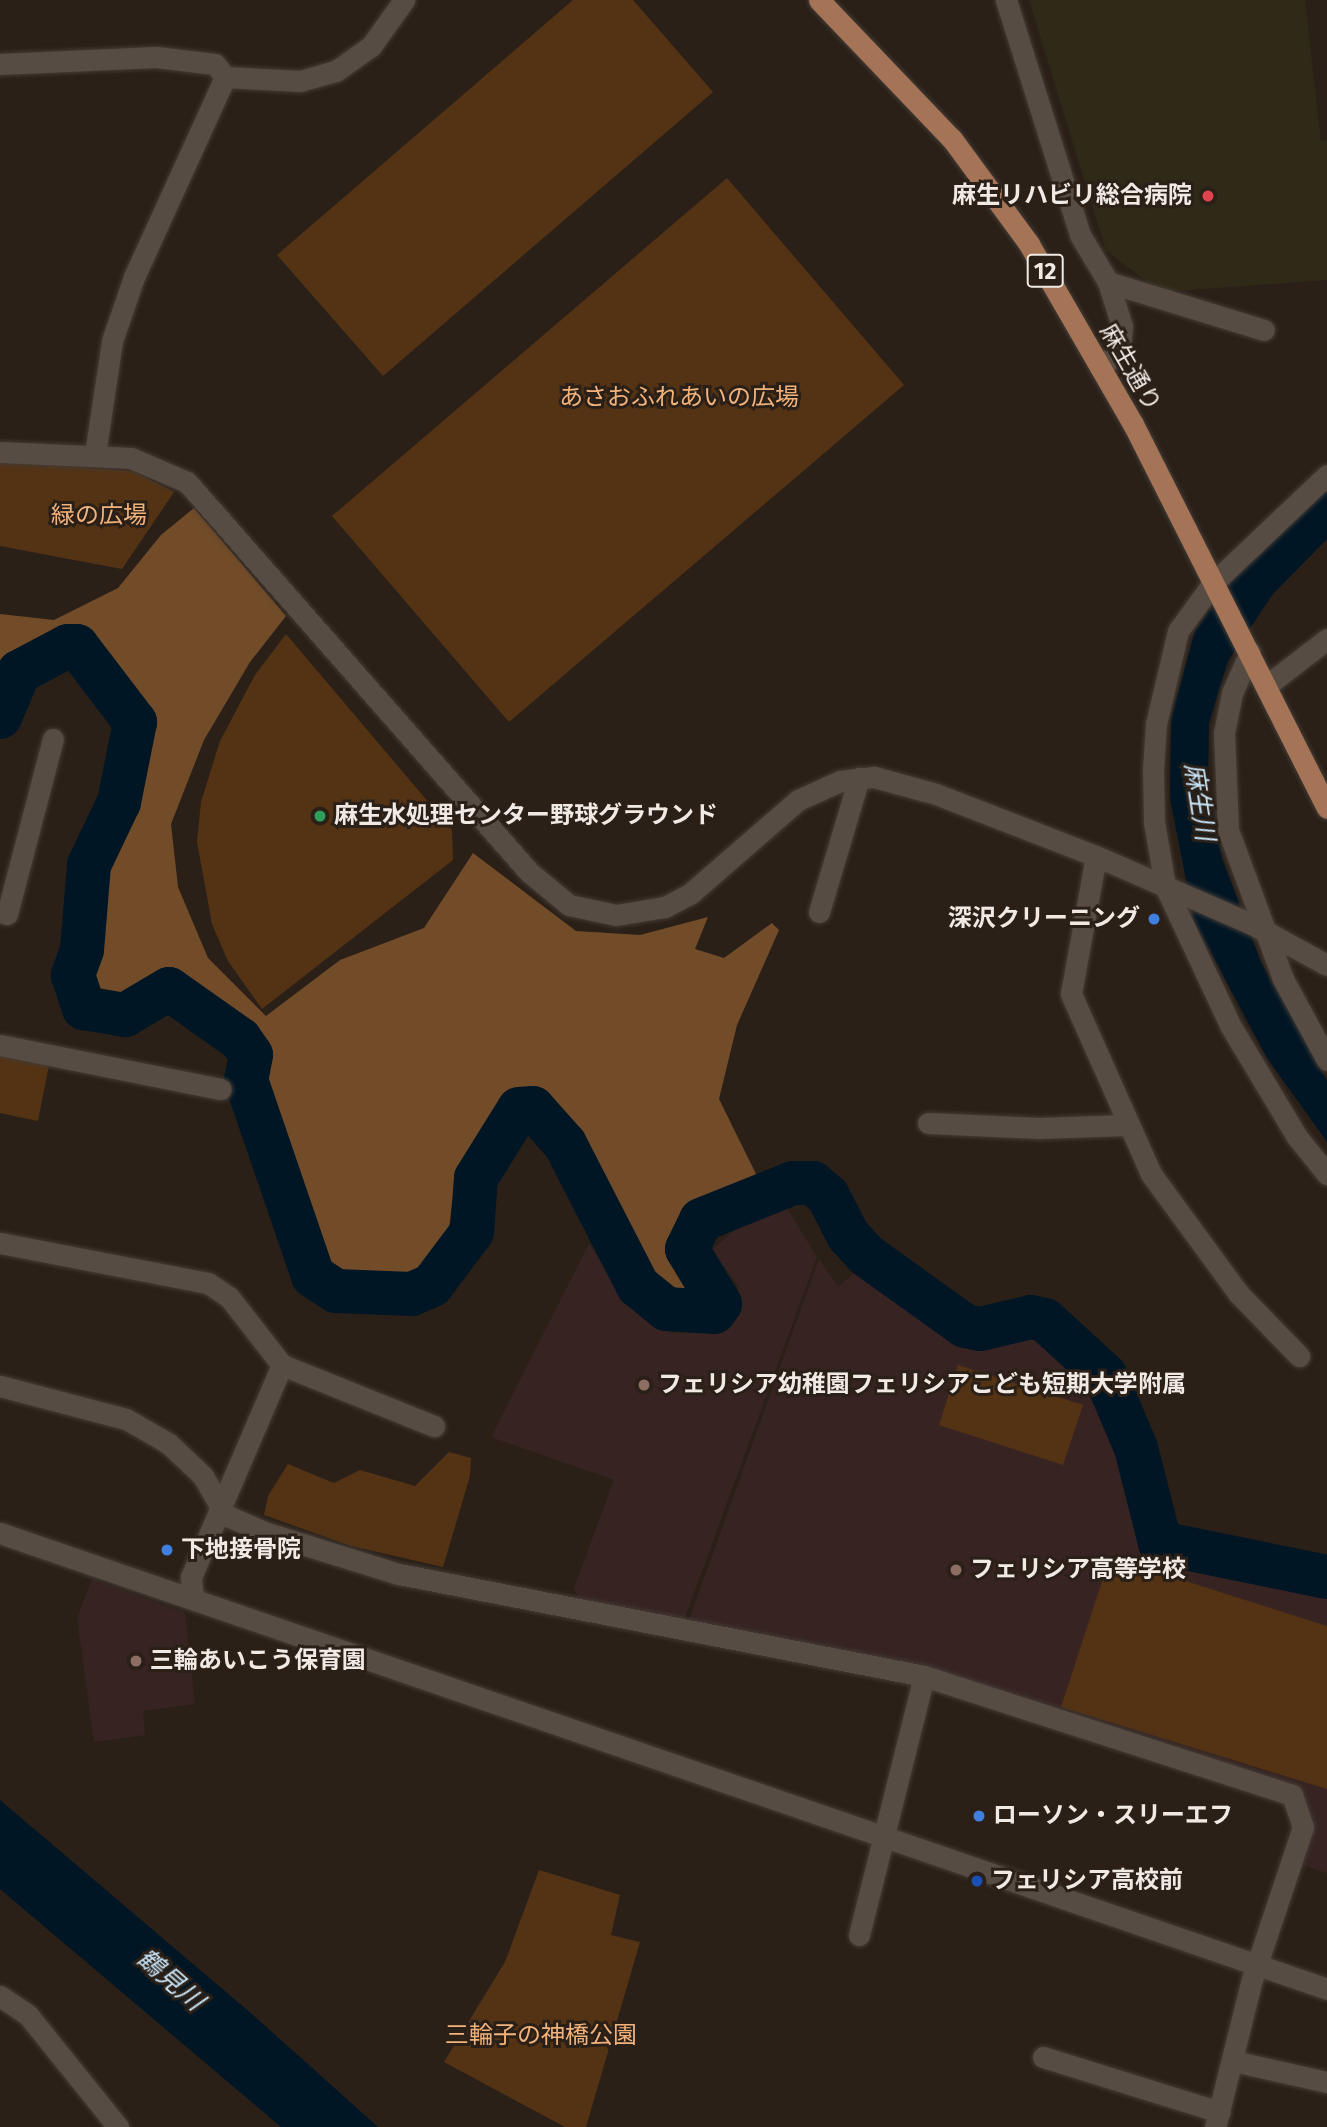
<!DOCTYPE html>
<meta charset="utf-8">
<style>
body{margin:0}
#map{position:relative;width:1327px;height:2127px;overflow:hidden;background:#2a2018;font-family:"Fira Sans","Noto Sans JP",sans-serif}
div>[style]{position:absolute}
.education>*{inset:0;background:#372422}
.medical>*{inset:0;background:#2f2918}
.green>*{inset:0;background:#543314}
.forest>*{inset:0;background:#724c29}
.water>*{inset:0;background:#001625}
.river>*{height:44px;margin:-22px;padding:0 22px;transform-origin:22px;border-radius:22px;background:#001625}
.roads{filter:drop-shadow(0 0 2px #433b35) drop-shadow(0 0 2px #433b35)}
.minor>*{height:21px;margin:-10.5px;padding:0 10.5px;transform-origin:10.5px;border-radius:10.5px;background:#574c43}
.major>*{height:21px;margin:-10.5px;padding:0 10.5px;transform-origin:10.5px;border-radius:10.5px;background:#a57456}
.dots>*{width:19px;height:19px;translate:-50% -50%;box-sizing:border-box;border:4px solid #2a2018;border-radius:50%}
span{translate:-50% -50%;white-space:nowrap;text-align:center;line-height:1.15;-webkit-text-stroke:6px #2a2018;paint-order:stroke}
.shield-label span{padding:2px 5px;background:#2a2018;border:2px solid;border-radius:5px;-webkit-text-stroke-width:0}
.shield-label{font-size:23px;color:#f0e9e4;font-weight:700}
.poi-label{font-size:24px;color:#f0e9e4;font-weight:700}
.right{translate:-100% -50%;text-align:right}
.left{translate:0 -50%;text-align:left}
.street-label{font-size:24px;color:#f0e9e4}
.park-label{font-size:24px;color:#f1b27c}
.water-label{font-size:26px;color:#c7e3f7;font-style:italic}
</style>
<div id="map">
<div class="education">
<div style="clip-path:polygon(786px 1207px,817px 1257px,684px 1620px,580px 1601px,574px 1588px,614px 1480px,491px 1437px,589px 1244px,633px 1307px,672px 1333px,722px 1333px,734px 1317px,739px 1287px,712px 1250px,744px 1222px)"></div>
<div style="clip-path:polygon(819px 1259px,838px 1287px,854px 1273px,961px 1344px,1028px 1335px,1048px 1352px,1080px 1382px,1095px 1406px,1123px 1467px,1140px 1547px,1161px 1559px,1327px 1598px,1327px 1873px,1300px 1864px,1311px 1831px,1308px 1807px,1292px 1785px,689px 1620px)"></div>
<div style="clip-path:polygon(92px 1579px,185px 1613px,195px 1704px,143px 1711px,145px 1735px,94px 1742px,77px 1618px)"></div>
</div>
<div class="medical">
<div style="clip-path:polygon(1029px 0,1305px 0,1321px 141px,1327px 140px,1327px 280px,1162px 292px,1106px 251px)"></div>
</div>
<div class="green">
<div style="clip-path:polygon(573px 0,633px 0,713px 92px,383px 376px,277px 255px)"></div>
<div style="clip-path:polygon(727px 178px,904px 385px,509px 722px,332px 516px)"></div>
<div style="clip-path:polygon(0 462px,133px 471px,174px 492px,122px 569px,0 546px)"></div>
<div style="clip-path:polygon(286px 634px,452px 830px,453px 860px,262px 1009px,228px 961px,212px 924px,197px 842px,201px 802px,220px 741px,255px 675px)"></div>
<div style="clip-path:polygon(0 1055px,49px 1065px,38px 1121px,0 1113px)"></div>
<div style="clip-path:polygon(958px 1365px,1083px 1405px,1063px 1465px,939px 1425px)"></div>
<div style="clip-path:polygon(449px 1452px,471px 1458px,470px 1476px,443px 1567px,351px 1546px,264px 1515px,268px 1496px,288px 1464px,334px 1483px,360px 1470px,415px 1486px)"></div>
<div style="clip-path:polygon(1110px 1557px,1327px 1626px,1327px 1789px,1061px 1707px)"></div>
<div style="clip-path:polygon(539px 1870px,620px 1895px,611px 1935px,640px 1942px,586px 2127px,565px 2127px,444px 2062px,505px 1962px)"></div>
</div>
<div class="forest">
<div style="clip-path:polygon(194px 508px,286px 616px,250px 662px,204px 740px,171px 824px,178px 887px,208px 958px,266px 1016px,340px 960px,424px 928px,473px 853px,576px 931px,640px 935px,708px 917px,695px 949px,724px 958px,772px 923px,779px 930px,737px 1025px,719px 1099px,758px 1178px,701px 1203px,677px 1231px,680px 1264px,708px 1297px,687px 1304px,656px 1296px,630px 1251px,633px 1229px,614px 1224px,588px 1201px,559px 1120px,546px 1098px,519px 1090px,474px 1142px,452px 1203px,448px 1238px,428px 1269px,413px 1282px,375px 1285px,321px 1274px,291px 1238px,273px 1197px,268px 1121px,272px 1104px,255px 1086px,261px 1052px,161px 985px,131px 1007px,97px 999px,91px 973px,99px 871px,128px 800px,137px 719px,84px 653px,81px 632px,20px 658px,0 683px,0 614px,54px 620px,118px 588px,161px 535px)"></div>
</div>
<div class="water">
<div style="clip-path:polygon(1327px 487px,1327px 539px,1273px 594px,1228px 661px,1209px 723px,1208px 791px,1222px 858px,1261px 962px,1327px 1081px,1327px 1142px,1267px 1058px,1194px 921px,1170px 799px,1171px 718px,1195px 631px,1229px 582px)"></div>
<div style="clip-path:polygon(0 1800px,253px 2015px,378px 2127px,281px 2127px,0 1889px)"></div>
</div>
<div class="river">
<div style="left:0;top:717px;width:49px;rotate:-67.1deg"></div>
<div style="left:19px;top:672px;width:55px;rotate:-28deg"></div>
<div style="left:68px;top:646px;width:9px"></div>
<div style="left:77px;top:646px;width:96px;rotate:52.7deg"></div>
<div style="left:135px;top:722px;width:82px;rotate:101.3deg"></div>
<div style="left:119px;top:802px;width:70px;rotate:115.5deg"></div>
<div style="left:89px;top:865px;width:85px;rotate:94.7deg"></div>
<div style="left:82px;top:950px;width:27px;rotate:110deg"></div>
<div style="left:73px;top:975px;width:35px;rotate:72deg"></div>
<div style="left:84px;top:1008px;width:42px;rotate:9.7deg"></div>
<div style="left:125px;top:1015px;width:51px;rotate:-30.6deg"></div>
<div style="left:169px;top:989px;width:87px;rotate:35.2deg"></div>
<div style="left:240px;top:1039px;width:19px;rotate:55deg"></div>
<div style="left:251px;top:1055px;width:25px;rotate:101deg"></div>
<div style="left:246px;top:1080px;width:207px;rotate:71.1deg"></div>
<div style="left:313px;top:1276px;width:27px;rotate:33deg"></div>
<div style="left:336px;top:1291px;width:76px;rotate:2.3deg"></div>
<div style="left:412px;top:1294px;width:22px;rotate:-24deg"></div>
<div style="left:432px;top:1285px;width:66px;rotate:-53deg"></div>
<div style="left:472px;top:1232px;width:54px;rotate:-85.8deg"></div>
<div style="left:476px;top:1178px;width:81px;rotate:-58.1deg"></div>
<div style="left:519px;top:1109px;width:14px;rotate:-4deg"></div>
<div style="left:533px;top:1108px;width:48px;rotate:48.4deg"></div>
<div style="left:565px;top:1144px;width:160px;rotate:62.8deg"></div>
<div style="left:638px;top:1286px;width:36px;rotate:39deg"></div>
<div style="left:666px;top:1309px;width:48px;rotate:3.6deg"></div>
<div style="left:714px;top:1312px;width:10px;rotate:-53deg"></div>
<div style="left:720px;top:1304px;width:64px;rotate:-121deg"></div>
<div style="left:687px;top:1249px;width:32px;rotate:-64deg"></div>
<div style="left:701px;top:1220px;width:99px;rotate:-21.9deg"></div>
<div style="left:793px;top:1183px;width:20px"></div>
<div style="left:813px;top:1183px;width:20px;rotate:41deg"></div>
<div style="left:828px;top:1196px;width:44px;rotate:62.9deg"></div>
<div style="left:848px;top:1235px;width:27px;rotate:48deg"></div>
<div style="left:866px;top:1255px;width:122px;rotate:35.6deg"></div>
<div style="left:965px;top:1326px;width:15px;rotate:11deg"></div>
<div style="left:980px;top:1329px;width:52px;rotate:-13.2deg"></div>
<div style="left:1031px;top:1317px;width:14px;rotate:12deg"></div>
<div style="left:1045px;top:1320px;width:81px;rotate:42.5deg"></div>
<div style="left:1105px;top:1375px;width:79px;rotate:67deg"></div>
<div style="left:1136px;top:1448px;width:98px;rotate:75.8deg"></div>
<div style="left:1160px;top:1543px;width:170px;rotate:11.5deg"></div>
</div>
<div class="roads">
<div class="minor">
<div style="left:1006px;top:0;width:246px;rotate:72.5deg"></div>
<div style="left:1080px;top:235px;width:55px;rotate:59.2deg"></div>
<div style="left:1108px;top:282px;width:46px;rotate:72.3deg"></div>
<div style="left:1122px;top:326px;width:25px;rotate:95deg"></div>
<div style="left:1120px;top:351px;width:26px;rotate:141deg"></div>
<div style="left:0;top:64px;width:156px;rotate:-2.6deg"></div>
<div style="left:156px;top:57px;width:59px;rotate:6.8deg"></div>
<div style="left:215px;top:64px;width:16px;rotate:52deg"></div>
<div style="left:225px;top:77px;width:75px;rotate:3.1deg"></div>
<div style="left:300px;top:81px;width:37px;rotate:-16deg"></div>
<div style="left:336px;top:71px;width:43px;rotate:-35.5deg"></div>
<div style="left:371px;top:46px;width:57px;rotate:-54.3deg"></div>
<div style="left:1108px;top:282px;width:163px;rotate:17.1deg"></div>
<div style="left:0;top:452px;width:131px;rotate:2.6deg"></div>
<div style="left:131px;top:458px;width:61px;rotate:23.2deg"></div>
<div style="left:187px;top:482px;width:519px;rotate:48.75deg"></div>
<div style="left:529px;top:872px;width:52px;rotate:39.5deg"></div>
<div style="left:569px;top:905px;width:48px;rotate:12deg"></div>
<div style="left:616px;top:915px;width:50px;rotate:-9.3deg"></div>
<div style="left:665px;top:907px;width:30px;rotate:-28deg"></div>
<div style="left:691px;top:893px;width:142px;rotate:-41deg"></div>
<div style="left:798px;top:800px;width:46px;rotate:-24.3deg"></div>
<div style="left:840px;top:781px;width:34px;rotate:-7deg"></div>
<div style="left:874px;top:777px;width:64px;rotate:15.3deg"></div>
<div style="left:936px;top:794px;width:172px;rotate:21.2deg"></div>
<div style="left:1096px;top:856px;width:170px;rotate:23.6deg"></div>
<div style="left:1252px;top:924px;width:85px;rotate:28.7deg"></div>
<div style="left:95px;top:454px;width:114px;rotate:-81.4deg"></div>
<div style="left:112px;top:341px;width:68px;rotate:-71deg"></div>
<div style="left:134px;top:277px;width:220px;rotate:-65.5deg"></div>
<div style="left:1327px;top:475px;width:157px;rotate:136.5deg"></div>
<div style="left:1213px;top:583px;width:59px;rotate:126.1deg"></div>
<div style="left:1178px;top:631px;width:96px;rotate:103.3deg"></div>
<div style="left:1156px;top:724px;width:45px;rotate:93.8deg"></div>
<div style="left:1153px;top:769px;width:53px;rotate:88.9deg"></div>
<div style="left:1154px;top:822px;width:65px;rotate:80.2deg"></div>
<div style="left:1165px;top:886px;width:153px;rotate:64.9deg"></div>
<div style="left:1230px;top:1025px;width:131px;rotate:59.1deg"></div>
<div style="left:1297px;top:1137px;width:48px;rotate:51deg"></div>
<div style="left:1250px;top:652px;width:45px;rotate:113.7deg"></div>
<div style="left:1232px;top:693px;width:41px;rotate:101.3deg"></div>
<div style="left:1224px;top:733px;width:97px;rotate:87.6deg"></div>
<div style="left:1228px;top:830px;width:159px;rotate:69.7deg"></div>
<div style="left:1283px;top:979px;width:92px;rotate:61.5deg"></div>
<div style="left:1266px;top:686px;width:77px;rotate:-37.6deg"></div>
<div style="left:1096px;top:856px;width:140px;rotate:100.3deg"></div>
<div style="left:1071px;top:994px;width:197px;rotate:66deg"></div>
<div style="left:1151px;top:1174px;width:147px;rotate:53.8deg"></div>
<div style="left:1238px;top:1293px;width:88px;rotate:45.9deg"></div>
<div style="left:0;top:912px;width:7px;rotate:16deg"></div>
<div style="left:7px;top:914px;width:181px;rotate:-75.3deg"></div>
<div style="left:819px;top:912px;width:140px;rotate:-73.4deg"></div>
<div style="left:0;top:1045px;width:225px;rotate:11.3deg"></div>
<div style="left:928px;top:1123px;width:111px;rotate:2.6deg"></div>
<div style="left:1039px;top:1128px;width:88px;rotate:-2deg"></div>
<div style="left:0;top:1243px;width:212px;rotate:10.9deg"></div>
<div style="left:208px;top:1283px;width:25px;rotate:34deg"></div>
<div style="left:229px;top:1297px;width:86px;rotate:52.1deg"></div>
<div style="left:282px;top:1365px;width:164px;rotate:21.9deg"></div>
<div style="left:0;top:1386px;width:130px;rotate:14.7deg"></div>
<div style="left:126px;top:1419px;width:48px;rotate:29.7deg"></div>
<div style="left:168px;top:1443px;width:48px;rotate:43.3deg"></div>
<div style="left:203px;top:1476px;width:45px;rotate:60.6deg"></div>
<div style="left:225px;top:1515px;width:46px;rotate:23.2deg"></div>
<div style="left:267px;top:1533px;width:138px;rotate:17.3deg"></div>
<div style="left:399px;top:1574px;width:535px;rotate:10.99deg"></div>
<div style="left:924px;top:1676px;width:387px;rotate:17.9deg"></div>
<div style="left:1292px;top:1795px;width:34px;rotate:71deg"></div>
<div style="left:1303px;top:1827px;width:160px;rotate:108.5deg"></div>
<div style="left:1252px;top:1979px;width:153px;rotate:104deg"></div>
<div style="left:0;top:1533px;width:1403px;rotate:18.96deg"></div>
<div style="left:193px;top:1597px;width:20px;rotate:-96deg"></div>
<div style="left:191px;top:1577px;width:231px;rotate:-66.8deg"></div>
<div style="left:859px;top:1935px;width:267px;rotate:-75.9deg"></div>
<div style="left:0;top:1996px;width:34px;rotate:34deg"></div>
<div style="left:28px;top:2015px;width:144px;rotate:51.2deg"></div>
<div style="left:1043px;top:2057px;width:185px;rotate:17.3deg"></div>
<div style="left:1233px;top:2061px;width:96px;rotate:12.6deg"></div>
</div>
<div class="major">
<div style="left:819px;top:0;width:192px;rotate:46.3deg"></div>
<div style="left:952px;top:139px;width:130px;rotate:53.7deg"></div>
<div style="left:1029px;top:244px;width:208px;rotate:60deg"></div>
<div style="left:1133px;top:424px;width:430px;rotate:63.2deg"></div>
</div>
</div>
<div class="dots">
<div style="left:1208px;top:196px;background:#e0444e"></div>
<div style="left:320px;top:816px;background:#2e9e5b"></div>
<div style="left:1154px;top:919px;background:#3f7fe0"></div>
<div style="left:644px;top:1385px;background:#8d6e63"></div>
<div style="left:167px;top:1550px;background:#3f7fe0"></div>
<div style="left:956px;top:1570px;background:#8d6e63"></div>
<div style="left:136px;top:1661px;background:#8d6e63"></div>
<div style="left:979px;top:1816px;background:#3f7fe0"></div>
<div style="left:977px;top:1881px;background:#1a4fb4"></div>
</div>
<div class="shield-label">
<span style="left:1045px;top:271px">12</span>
</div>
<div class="poi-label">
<span class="right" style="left:1192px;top:196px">麻生リハビリ総合病院</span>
<span class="left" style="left:334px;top:816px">麻生水処理センター野球グラウンド</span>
<span class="right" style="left:1140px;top:919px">深沢クリーニング</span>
<span class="left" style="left:658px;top:1385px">フェリシア幼稚園フェリシアこども短期大学附属</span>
<span class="left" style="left:181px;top:1550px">下地接骨院</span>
<span class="left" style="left:970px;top:1570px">フェリシア高等学校</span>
<span class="left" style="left:150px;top:1661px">三輪あいこう保育園</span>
<span class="left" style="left:993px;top:1816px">ローソン・スリーエフ</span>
<span class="left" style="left:991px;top:1881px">フェリシア高校前</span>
</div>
<div class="street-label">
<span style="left:1130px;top:368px;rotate:60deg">麻生通り</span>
</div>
<div class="park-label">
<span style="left:679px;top:398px">あさおふれあいの広場</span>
<span style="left:99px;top:516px">緑の広場</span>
<span style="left:541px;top:2036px">三輪子の神橋公園</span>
</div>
<div class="water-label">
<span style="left:1199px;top:802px;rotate:81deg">麻生川</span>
<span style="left:170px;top:1980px;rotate:41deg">鶴見川</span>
</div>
</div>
